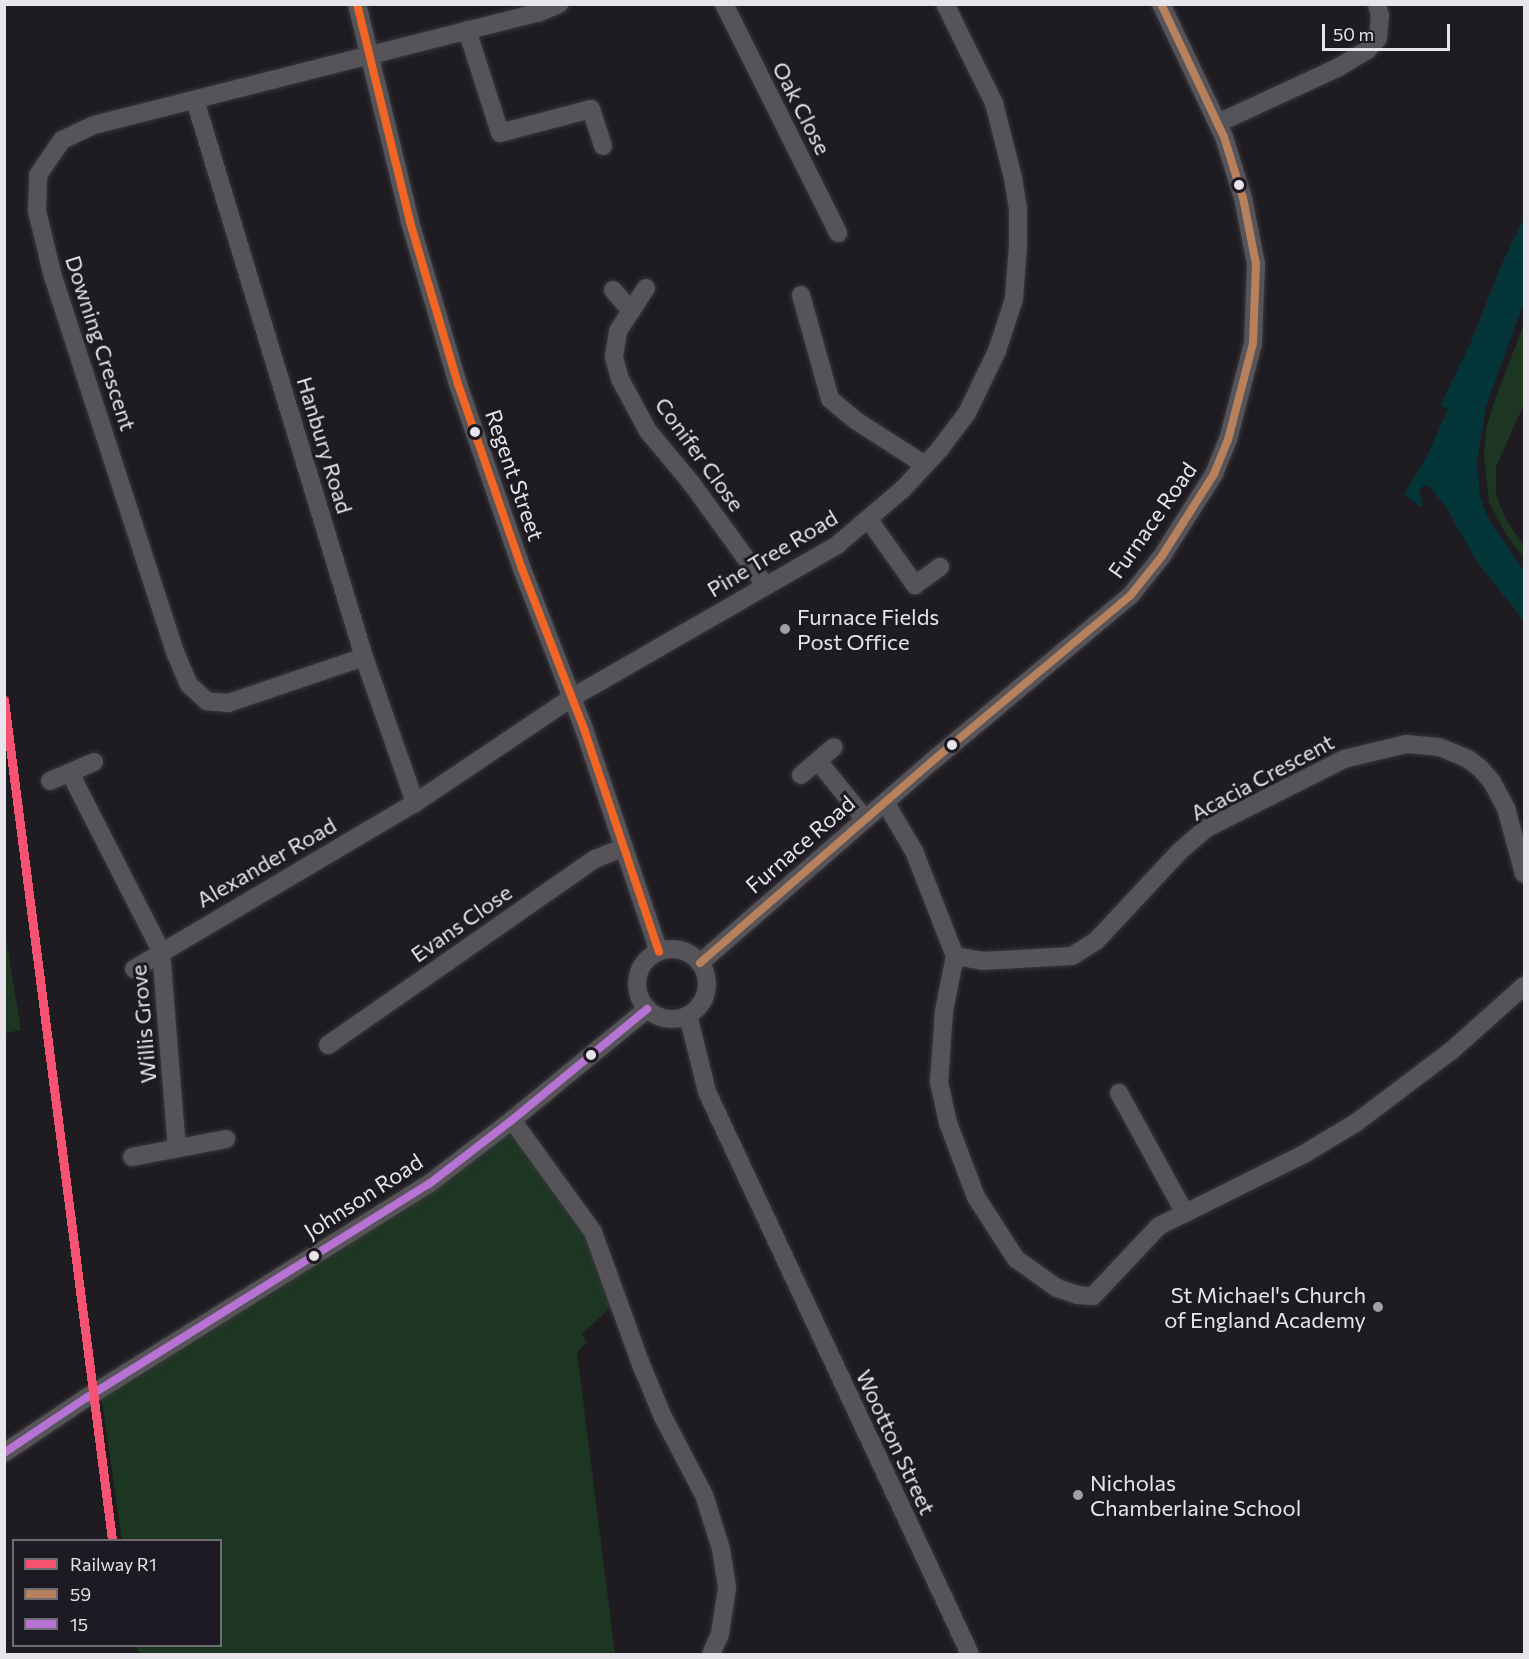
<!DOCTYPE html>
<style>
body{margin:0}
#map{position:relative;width:1529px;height:1659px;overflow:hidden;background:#1e1c21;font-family:Commissioner,sans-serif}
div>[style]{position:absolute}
.green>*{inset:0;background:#1d3622}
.water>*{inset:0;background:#043639}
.roads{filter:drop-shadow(0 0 2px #38363b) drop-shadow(0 0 2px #38363b)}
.minor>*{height:18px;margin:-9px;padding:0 9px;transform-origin:9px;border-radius:9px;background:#565458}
.minor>.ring{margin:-9px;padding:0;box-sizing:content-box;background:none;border:18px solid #565458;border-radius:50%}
.bus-1>*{height:8px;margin:-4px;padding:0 4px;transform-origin:4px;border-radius:4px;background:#b6815c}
.bus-2>*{height:8px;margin:-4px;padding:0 4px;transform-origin:4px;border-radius:4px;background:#b673d3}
.bus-3>*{height:8px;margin:-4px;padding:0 4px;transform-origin:4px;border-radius:4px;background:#f26522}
.rail-1>*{height:9px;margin:-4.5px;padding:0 4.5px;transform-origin:4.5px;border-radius:4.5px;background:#f65372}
.dots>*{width:16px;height:16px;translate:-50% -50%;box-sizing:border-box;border:3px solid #1e1a23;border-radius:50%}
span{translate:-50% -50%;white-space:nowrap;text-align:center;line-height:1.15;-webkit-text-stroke:6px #1e1a23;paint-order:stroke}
.street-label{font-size:22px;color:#e7e4eb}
.poi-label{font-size:22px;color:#e7e4eb}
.left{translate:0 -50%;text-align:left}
.right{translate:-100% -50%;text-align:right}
.frame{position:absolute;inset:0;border:6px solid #e7e4eb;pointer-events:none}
.legend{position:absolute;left:12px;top:1539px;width:210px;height:108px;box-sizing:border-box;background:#1e1a23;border:2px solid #6e6b73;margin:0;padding:8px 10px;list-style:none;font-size:18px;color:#e7e4eb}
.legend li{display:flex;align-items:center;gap:12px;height:30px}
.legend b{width:30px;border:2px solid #6e6b73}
.scale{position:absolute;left:1322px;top:24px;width:128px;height:27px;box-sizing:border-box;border:3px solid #e7e4eb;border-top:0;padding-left:8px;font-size:18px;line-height:21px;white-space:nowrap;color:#e7e4eb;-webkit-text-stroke:4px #1e1a23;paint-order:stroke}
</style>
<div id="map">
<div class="green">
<div style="clip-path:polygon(1524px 324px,1524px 404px,1496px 467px,1496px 494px,1505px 518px,1524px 546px,1524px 559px,1507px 536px,1489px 502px,1484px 455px,1486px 430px,1493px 405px)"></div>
<div style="clip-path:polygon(5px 933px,21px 1030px,5px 1033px,4px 1033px)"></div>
<div style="clip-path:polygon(511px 1127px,589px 1235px,614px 1304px,582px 1334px,587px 1342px,577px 1352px,615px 1654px,139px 1654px,137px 1646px,220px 1646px,220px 1540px,122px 1540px,101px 1394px)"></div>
</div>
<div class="water">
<div style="clip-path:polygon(1524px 218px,1524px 302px,1486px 406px,1477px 461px,1480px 497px,1488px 518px,1524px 571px,1524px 621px,1477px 562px,1446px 507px,1429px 486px,1425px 485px,1419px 489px,1423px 505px,1421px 507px,1404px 494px,1425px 460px,1448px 409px,1440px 406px,1471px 342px,1502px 264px)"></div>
</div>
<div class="roads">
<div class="minor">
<div style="left:357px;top:4px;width:224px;rotate:76.3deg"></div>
<div style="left:410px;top:222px;width:169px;rotate:73.5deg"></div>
<div style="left:458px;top:384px;width:196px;rotate:70.9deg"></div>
<div style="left:522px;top:569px;width:172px;rotate:68.8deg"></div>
<div style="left:584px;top:729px;width:235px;rotate:71.4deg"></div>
<div style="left:724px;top:4px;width:256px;rotate:63.5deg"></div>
<div style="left:467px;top:30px;width:108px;rotate:72.2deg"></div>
<div style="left:500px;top:133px;width:94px;rotate:-14.8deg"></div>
<div style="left:591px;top:109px;width:39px;rotate:72deg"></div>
<div style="left:195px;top:100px;width:582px;rotate:73.12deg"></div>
<div style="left:364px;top:657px;width:155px;rotate:70.7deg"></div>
<div style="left:1218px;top:123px;width:133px;rotate:-24.8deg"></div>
<div style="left:1339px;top:67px;width:33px;rotate:-31deg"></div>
<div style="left:1367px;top:50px;width:16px;rotate:-47deg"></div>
<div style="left:1378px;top:38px;width:22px;rotate:-85deg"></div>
<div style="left:1380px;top:16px;width:12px;rotate:-104deg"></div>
<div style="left:646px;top:288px;width:51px;rotate:123.1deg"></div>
<div style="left:618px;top:331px;width:26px;rotate:99deg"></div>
<div style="left:614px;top:357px;width:23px;rotate:75deg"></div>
<div style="left:620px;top:379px;width:59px;rotate:61.7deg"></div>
<div style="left:648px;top:431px;width:69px;rotate:50.3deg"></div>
<div style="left:692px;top:484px;width:125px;rotate:54.1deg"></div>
<div style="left:613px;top:290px;width:28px;rotate:49deg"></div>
<div style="left:801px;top:295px;width:108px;rotate:74.4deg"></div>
<div style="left:830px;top:399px;width:33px;rotate:40deg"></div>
<div style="left:855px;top:420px;width:83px;rotate:32.7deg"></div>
<div style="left:869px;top:520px;width:80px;rotate:54.7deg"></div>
<div style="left:915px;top:585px;width:31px;rotate:-36deg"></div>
<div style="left:364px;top:657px;width:144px;rotate:161.3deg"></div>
<div style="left:228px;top:703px;width:21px;rotate:-175deg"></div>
<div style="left:207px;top:701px;width:24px;rotate:-138deg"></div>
<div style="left:189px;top:685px;width:36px;rotate:-113deg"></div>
<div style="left:175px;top:652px;width:394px;rotate:-108deg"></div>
<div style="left:53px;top:277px;width:68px;rotate:-103.6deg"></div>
<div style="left:37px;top:211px;width:36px;rotate:-88deg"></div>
<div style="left:38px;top:175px;width:42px;rotate:-55.6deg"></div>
<div style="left:62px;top:140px;width:35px;rotate:-25deg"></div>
<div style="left:94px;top:125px;width:458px;rotate:-14.2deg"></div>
<div style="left:538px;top:13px;width:23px;rotate:-23deg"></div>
<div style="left:818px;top:761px;width:75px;rotate:51deg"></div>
<div style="left:70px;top:773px;width:200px;rotate:62.9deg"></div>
<div style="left:161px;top:951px;width:198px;rotate:85.4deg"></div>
<div style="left:801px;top:775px;width:43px;rotate:-40.3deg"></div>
<div style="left:50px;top:781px;width:48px;rotate:-23.4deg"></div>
<div style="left:885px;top:802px;width:57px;rotate:59.4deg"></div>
<div style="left:914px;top:851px;width:113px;rotate:68.7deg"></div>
<div style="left:955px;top:956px;width:56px;rotate:101.3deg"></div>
<div style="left:944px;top:1011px;width:71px;rotate:94deg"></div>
<div style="left:939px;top:1082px;width:42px;rotate:77.6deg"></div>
<div style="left:948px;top:1123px;width:79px;rotate:69.3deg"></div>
<div style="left:976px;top:1197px;width:74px;rotate:57.2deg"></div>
<div style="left:1016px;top:1259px;width:50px;rotate:35.3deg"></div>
<div style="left:1057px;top:1288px;width:21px;rotate:19deg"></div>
<div style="left:1077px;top:1295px;width:16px;rotate:4deg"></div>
<div style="left:1093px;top:1296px;width:96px;rotate:-46.7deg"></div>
<div style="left:1159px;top:1226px;width:162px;rotate:-26.4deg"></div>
<div style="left:1304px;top:1154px;width:62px;rotate:-31.1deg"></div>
<div style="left:1357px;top:1122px;width:118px;rotate:-37.1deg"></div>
<div style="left:1451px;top:1051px;width:98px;rotate:-41.7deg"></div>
<div class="ring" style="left:637px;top:949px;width:52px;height:52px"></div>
<div style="left:955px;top:956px;width:27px;rotate:10deg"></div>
<div style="left:982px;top:961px;width:90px;rotate:-3.2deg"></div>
<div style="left:1072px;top:956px;width:28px;rotate:-32deg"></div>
<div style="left:1096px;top:941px;width:122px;rotate:-47deg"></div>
<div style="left:1179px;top:852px;width:37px;rotate:-41deg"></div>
<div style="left:1207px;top:828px;width:153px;rotate:-26.7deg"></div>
<div style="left:1344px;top:759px;width:64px;rotate:-13.6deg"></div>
<div style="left:1406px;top:744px;width:33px;rotate:5deg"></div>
<div style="left:1439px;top:747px;width:31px;rotate:22deg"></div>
<div style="left:1468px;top:759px;width:15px;rotate:37deg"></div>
<div style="left:1480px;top:768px;width:18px;rotate:49deg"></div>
<div style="left:1492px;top:782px;width:30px;rotate:62deg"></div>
<div style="left:1506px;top:808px;width:68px;rotate:74.7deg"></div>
<div style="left:700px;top:963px;width:313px;rotate:-41deg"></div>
<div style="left:936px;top:758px;width:253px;rotate:-39.9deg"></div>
<div style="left:1130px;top:596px;width:51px;rotate:-51.3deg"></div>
<div style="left:1162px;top:556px;width:97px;rotate:-57.6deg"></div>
<div style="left:1214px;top:474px;width:37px;rotate:-68deg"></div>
<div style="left:1228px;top:440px;width:100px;rotate:-75.5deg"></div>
<div style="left:1253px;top:343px;width:79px;rotate:-87.8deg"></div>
<div style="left:1256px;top:264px;width:67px;rotate:-101.1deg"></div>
<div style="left:1243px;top:198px;width:64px;rotate:-107.3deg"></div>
<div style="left:1224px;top:137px;width:147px;rotate:-115.3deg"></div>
<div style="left:134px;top:969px;width:326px;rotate:-30.6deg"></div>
<div style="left:415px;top:803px;width:190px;rotate:-33.9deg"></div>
<div style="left:573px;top:697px;width:305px;rotate:-29.9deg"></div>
<div style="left:837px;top:545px;width:87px;rotate:-40.3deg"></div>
<div style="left:903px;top:489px;width:53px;rotate:-47.3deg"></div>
<div style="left:939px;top:450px;width:46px;rotate:-52.9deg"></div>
<div style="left:967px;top:413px;width:69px;rotate:-64.2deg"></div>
<div style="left:997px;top:351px;width:55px;rotate:-71.9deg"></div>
<div style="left:1014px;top:299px;width:54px;rotate:-85.8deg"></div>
<div style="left:1018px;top:245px;width:36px;rotate:-90deg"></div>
<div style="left:1018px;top:209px;width:31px;rotate:-99deg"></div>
<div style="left:1013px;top:178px;width:77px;rotate:-104.2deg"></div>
<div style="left:994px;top:103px;width:110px;rotate:-116.3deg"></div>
<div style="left:688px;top:1015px;width:79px;rotate:76.1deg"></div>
<div style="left:707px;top:1092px;width:620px;rotate:64.92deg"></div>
<div style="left:328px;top:1045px;width:325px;rotate:-34.9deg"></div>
<div style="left:595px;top:859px;width:31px;rotate:-22deg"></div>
<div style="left:1119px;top:1093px;width:137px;rotate:61.2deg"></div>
<div style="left:512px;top:1120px;width:138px;rotate:54.1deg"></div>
<div style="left:593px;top:1232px;width:138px;rotate:70.1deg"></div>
<div style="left:640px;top:1362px;width:60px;rotate:67.3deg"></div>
<div style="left:663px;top:1417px;width:88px;rotate:62.3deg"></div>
<div style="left:704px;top:1495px;width:57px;rotate:72.5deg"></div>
<div style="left:721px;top:1549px;width:39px;rotate:81deg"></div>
<div style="left:727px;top:1588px;width:47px;rotate:98.7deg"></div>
<div style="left:720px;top:1634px;width:22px;rotate:114deg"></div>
<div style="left:132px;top:1157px;width:96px;rotate:-10.8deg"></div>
<div style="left:4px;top:1453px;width:99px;rotate:-33.9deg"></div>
<div style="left:86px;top:1398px;width:404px;rotate:-32deg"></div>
<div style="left:429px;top:1184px;width:105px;rotate:-37.6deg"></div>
<div style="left:512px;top:1120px;width:175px;rotate:-39.4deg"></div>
</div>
</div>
<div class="bus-1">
<div style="left:700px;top:963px;width:313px;rotate:-41deg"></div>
<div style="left:936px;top:758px;width:253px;rotate:-39.9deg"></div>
<div style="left:1130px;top:596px;width:51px;rotate:-51.3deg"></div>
<div style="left:1162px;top:556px;width:97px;rotate:-57.6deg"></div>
<div style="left:1214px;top:474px;width:37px;rotate:-68deg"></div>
<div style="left:1228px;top:440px;width:100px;rotate:-75.5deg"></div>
<div style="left:1253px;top:343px;width:79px;rotate:-87.8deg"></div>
<div style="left:1256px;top:264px;width:67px;rotate:-101.1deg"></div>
<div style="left:1243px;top:198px;width:64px;rotate:-107.3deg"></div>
<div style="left:1224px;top:137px;width:147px;rotate:-115.3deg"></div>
</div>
<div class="bus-2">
<div style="left:4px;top:1453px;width:99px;rotate:-33.9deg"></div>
<div style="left:86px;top:1398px;width:404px;rotate:-32deg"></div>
<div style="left:429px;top:1184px;width:105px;rotate:-37.6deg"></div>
<div style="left:512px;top:1120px;width:175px;rotate:-39.4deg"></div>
</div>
<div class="bus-3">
<div style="left:357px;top:4px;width:224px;rotate:76.3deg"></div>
<div style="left:410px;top:222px;width:169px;rotate:73.5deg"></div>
<div style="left:458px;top:384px;width:196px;rotate:70.9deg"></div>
<div style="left:522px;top:569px;width:172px;rotate:68.8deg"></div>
<div style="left:584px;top:729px;width:235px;rotate:71.4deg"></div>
</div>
<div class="rail-1">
<div style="left:4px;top:700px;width:847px;rotate:82.67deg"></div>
</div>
<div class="dots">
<div style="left:1239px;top:185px;background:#e7e4eb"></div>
<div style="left:475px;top:432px;background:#e7e4eb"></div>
<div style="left:785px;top:629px;background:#a19ea4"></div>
<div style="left:952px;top:745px;background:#e7e4eb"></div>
<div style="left:591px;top:1055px;background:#e7e4eb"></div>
<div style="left:314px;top:1256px;background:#e7e4eb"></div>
<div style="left:1378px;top:1307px;background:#a19ea4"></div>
<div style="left:1078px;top:1495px;background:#a19ea4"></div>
</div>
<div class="street-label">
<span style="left:802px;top:108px;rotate:63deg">Oak Close</span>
<span style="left:101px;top:343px;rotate:72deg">Downing Crescent</span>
<span style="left:325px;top:445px;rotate:73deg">Hanbury Road</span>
<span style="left:700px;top:454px;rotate:54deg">Conifer Close</span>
<span style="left:515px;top:475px;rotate:71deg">Regent Street</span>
<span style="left:1152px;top:520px;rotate:-55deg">Furnace Road</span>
<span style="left:772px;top:553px;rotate:-31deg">Pine Tree Road</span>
<span style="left:1262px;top:777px;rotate:-28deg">Acacia Crescent</span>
<span style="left:800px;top:844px;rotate:-41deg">Furnace Road</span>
<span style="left:266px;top:862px;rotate:-30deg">Alexander Road</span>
<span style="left:461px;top:923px;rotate:-35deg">Evans Close</span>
<span style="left:143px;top:1024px;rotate:-95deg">Willis Grove</span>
<span style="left:363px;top:1196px;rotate:-33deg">Johnson Road</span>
<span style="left:896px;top:1442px;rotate:65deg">Wootton Street</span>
</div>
<div class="poi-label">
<span class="left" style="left:797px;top:629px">Furnace Fields<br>Post Office</span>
<span class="right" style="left:1366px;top:1307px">St Michael's Church<br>of England Academy</span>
<span class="left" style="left:1090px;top:1495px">Nicholas<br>Chamberlaine School</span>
</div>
<div class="frame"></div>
<ul class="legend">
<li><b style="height:8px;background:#f65372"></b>Railway R1</li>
<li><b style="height:8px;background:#b6815c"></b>59</li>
<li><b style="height:8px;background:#b673d3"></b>15</li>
</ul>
<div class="scale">50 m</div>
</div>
